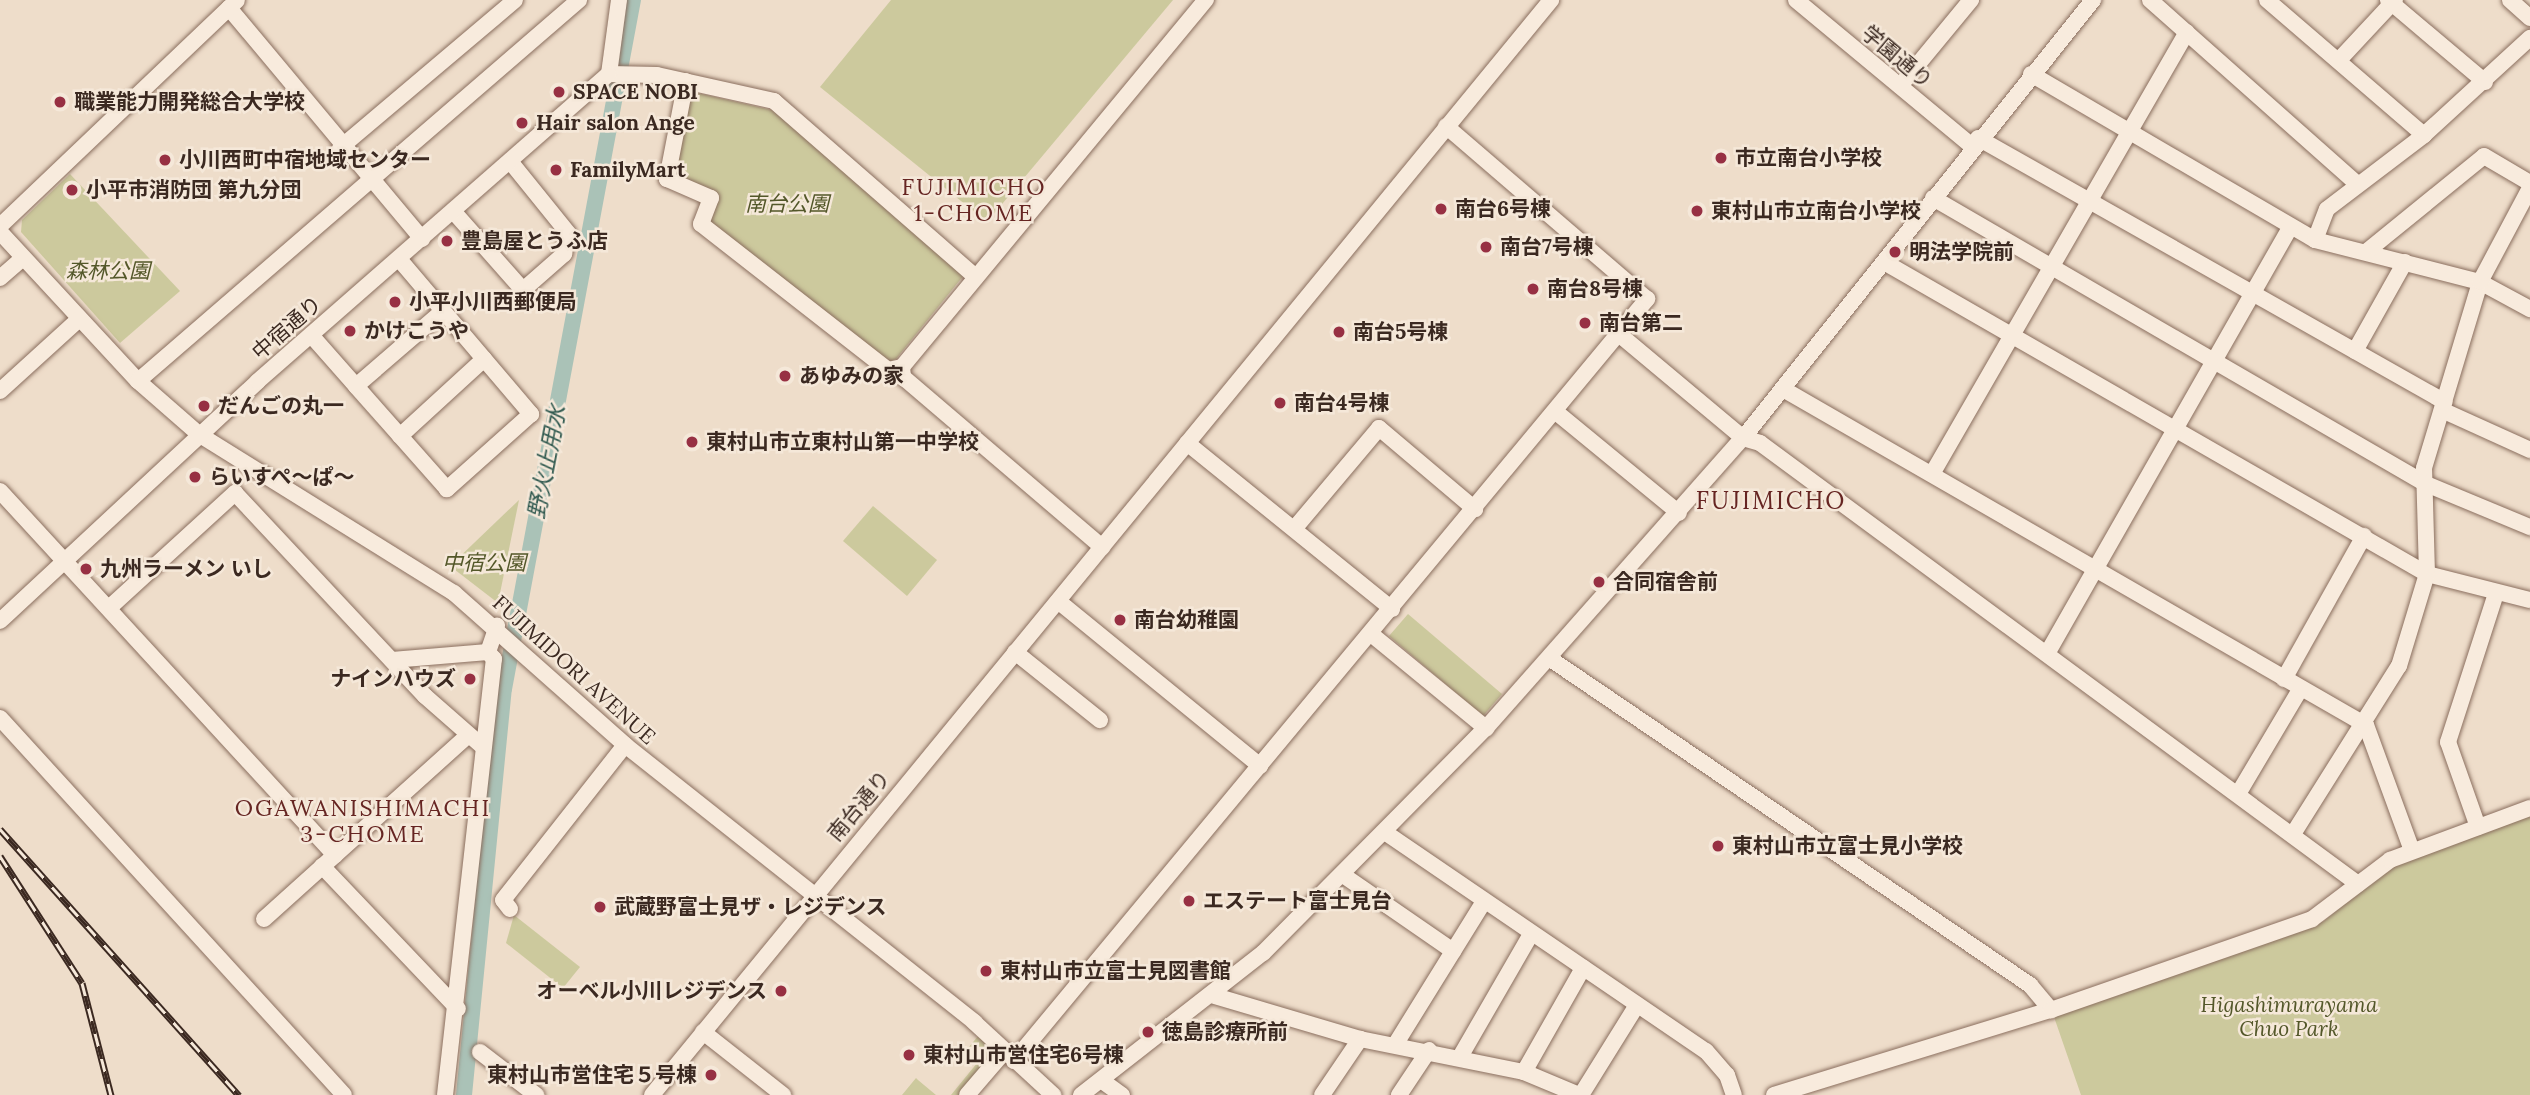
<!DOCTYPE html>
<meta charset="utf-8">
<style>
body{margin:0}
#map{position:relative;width:2530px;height:1095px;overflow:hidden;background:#eeddca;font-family:Lora,"Noto Sans JP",serif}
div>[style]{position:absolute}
.green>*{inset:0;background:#ccc99d}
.canal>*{height:16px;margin:-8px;padding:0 8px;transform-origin:8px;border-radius:8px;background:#aac2b7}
.roads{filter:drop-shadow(0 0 2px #8a6e5e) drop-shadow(0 0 2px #8a6e5e)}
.minor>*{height:16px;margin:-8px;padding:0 8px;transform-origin:8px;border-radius:8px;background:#f8ebdd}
.rail>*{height:7px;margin-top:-3.5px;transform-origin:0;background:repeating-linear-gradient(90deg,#f5e8d9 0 13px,#3b2921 0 26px);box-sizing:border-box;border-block:2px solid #3b2921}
.dots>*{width:19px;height:19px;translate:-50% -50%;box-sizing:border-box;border:4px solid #f5e8d9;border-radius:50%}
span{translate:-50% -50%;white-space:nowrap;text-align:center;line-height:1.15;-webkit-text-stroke:5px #f5e8d9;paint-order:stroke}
.street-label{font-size:21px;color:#3b2921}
.poi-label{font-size:21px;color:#3b2921;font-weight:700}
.left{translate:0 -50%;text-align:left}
.right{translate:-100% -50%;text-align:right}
.park-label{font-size:21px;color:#535729;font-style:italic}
.neighbourhood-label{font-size:23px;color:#662522;letter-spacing:2px}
.water-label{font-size:23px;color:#315a50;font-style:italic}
.quarter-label{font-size:24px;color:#662522;letter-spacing:2px}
</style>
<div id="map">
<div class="green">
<div style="clip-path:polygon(891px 0,1173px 0,987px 222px,820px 87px)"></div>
<div style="clip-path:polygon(689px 91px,776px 111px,964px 275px,896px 359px,888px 362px,709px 223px,718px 195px,673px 177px)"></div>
<div style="clip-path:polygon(70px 174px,180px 291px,120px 343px,21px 232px,22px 220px)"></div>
<div style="clip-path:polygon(519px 500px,498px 603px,450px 566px)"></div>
<div style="clip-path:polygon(873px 506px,937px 560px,907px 596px,843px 541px)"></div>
<div style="clip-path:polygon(1408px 614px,1502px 694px,1483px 716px,1389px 636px)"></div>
<div style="clip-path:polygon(2530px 815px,2530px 1095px,2081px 1095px,2054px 1017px,2324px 921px,2392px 864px)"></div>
<div style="clip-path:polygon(514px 915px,580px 967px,563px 988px,506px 943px)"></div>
<div style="clip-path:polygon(983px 1030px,1002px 1047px,967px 1095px,951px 1095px,982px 1057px,969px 1047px)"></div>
<div style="clip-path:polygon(916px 1078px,918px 1080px,936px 1095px,902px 1095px)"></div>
</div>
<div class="canal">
<div style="left:464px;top:1095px;width:408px;rotate:-84.4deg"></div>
<div style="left:504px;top:689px;width:701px;rotate:-79.4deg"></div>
</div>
<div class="roads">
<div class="minor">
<div style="left:1796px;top:0;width:229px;rotate:39.7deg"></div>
<div style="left:2150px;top:0;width:276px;rotate:41.6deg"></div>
<div style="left:2267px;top:0;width:207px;rotate:40.7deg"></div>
<div style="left:2388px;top:0;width:127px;rotate:40.2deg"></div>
<div style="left:2510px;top:0;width:27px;rotate:42deg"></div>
<div style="left:229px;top:8px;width:301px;rotate:50.1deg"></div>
<div style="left:2339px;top:60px;width:82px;rotate:-47deg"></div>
<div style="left:609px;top:74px;width:48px;rotate:1.2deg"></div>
<div style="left:657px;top:75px;width:120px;rotate:12.5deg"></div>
<div style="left:774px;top:101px;width:268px;rotate:41.1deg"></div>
<div style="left:609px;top:74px;width:75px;rotate:-82.3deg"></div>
<div style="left:2031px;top:74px;width:329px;rotate:30.3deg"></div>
<div style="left:2315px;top:240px;width:170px;rotate:14.3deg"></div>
<div style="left:2480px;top:282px;width:57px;rotate:28.4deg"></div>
<div style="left:686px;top:81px;width:100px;rotate:101deg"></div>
<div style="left:667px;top:179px;width:48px;rotate:23.4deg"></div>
<div style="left:711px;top:198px;width:28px;rotate:111deg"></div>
<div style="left:701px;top:224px;width:237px;rotate:38deg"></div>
<div style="left:888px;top:370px;width:14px;rotate:-12deg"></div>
<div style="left:902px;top:367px;width:477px;rotate:-50.4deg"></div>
<div style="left:1900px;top:86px;width:112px;rotate:-50.5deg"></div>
<div style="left:1978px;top:138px;width:536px;rotate:29.48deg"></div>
<div style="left:340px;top:148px;width:229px;rotate:-40.2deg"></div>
<div style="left:1933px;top:198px;width:570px;rotate:30.12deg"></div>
<div style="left:2426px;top:484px;width:113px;rotate:22.5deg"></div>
<div style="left:453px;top:211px;width:106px;rotate:48.5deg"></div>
<div style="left:523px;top:290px;width:55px;rotate:-41.3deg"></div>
<div style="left:564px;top:254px;width:21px;rotate:-79deg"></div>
<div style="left:568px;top:233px;width:92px;rotate:-128.9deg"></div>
<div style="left:0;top:226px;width:327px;rotate:-43.6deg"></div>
<div style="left:0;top:232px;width:203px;rotate:47.2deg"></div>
<div style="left:138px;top:381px;width:82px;rotate:41.1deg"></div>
<div style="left:200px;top:435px;width:299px;rotate:31.9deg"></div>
<div style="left:454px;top:593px;width:229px;rotate:41.6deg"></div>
<div style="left:625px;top:745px;width:446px;rotate:38.4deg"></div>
<div style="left:974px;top:1022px;width:108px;rotate:42.7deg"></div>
<div style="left:2315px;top:240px;width:33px;rotate:-69deg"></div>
<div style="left:2327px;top:209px;width:122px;rotate:-37.3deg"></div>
<div style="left:2424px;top:135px;width:144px;rotate:-42.5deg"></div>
<div style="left:2366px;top:252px;width:152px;rotate:-39.1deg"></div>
<div style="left:2484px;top:156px;width:53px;rotate:30.4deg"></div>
<div style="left:399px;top:259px;width:204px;rotate:49.6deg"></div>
<div style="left:531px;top:414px;width:113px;rotate:138.2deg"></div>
<div style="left:447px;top:489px;width:137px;rotate:-131.5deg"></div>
<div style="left:356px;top:386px;width:115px;rotate:-40.8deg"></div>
<div style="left:1884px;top:262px;width:626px;rotate:29.88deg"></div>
<div style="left:2427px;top:574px;width:106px;rotate:14.2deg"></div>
<div style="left:0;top:278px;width:30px;rotate:-41deg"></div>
<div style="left:311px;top:335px;width:68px;rotate:48.6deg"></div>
<div style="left:1620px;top:335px;width:160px;rotate:39.9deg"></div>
<div style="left:1743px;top:438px;width:18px;rotate:16deg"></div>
<div style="left:1760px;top:443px;width:743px;rotate:36.41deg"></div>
<div style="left:2355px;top:351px;width:102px;rotate:-60.7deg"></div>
<div style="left:902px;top:367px;width:10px;rotate:84deg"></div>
<div style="left:903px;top:377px;width:262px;rotate:40.5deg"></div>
<div style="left:138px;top:381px;width:583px;rotate:-40.83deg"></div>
<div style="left:1783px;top:389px;width:673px;rotate:29.96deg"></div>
<div style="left:2366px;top:725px;width:134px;rotate:69.9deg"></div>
<div style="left:0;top:391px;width:107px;rotate:-42.3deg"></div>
<div style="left:2442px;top:410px;width:97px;rotate:24.4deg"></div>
<div style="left:1556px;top:412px;width:159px;rotate:39.4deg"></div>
<div style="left:400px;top:436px;width:114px;rotate:-42.5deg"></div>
<div style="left:1187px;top:443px;width:264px;rotate:39deg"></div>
<div style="left:1932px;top:474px;width:510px;rotate:-60.02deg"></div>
<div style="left:0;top:491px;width:495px;rotate:47.4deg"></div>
<div style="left:1294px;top:529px;width:132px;rotate:-49.9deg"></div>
<div style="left:1379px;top:428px;width:126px;rotate:40.2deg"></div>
<div style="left:1058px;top:601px;width:261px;rotate:39.2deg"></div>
<div style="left:109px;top:608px;width:171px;rotate:-42.4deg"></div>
<div style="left:235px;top:493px;width:278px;rotate:46.9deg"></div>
<div style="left:425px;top:696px;width:77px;rotate:41.3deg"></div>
<div style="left:0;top:621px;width:352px;rotate:-42.9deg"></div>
<div style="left:258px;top:381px;width:466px;rotate:-41.2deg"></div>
<div style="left:1371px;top:634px;width:149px;rotate:39.3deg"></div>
<div style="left:1015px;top:652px;width:109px;rotate:38.7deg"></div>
<div style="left:2048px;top:652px;width:490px;rotate:-60.3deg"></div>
<div style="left:1549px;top:658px;width:582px;rotate:34.21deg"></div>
<div style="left:2030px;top:985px;width:33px;rotate:50deg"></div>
<div style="left:392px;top:660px;width:96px;rotate:-4.8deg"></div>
<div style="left:488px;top:652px;width:28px;rotate:-71deg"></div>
<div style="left:2284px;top:679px;width:164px;rotate:-60.8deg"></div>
<div style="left:0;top:718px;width:510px;rotate:47.62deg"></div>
<div style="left:2238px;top:794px;width:123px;rotate:-59.3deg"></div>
<div style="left:2478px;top:827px;width:90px;rotate:-109.4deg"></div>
<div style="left:2448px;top:742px;width:157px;rotate:-72.1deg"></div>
<div style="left:1386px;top:833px;width:387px;rotate:34.3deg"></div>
<div style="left:1706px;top:1051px;width:32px;rotate:49deg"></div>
<div style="left:1727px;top:1075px;width:21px;rotate:71deg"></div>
<div style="left:2293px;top:834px;width:199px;rotate:-57.8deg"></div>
<div style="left:2399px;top:666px;width:96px;rotate:-73.1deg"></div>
<div style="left:2427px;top:574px;width:106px;rotate:-91.6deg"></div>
<div style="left:2424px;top:468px;width:194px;rotate:-73.2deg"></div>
<div style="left:2480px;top:282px;width:106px;rotate:-62deg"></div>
<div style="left:322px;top:866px;width:197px;rotate:46.4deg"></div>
<div style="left:1343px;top:875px;width:134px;rotate:34.6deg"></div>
<div style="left:510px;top:909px;width:11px;rotate:-128deg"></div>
<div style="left:503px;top:900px;width:197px;rotate:-51.8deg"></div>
<div style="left:264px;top:919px;width:275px;rotate:-42deg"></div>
<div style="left:1215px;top:996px;width:151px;rotate:16.5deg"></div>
<div style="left:1360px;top:1039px;width:167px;rotate:11.4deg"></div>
<div style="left:1524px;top:1072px;width:60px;rotate:22.7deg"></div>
<div style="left:703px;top:1032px;width:102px;rotate:38.2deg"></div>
<div style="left:1395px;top:1045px;width:167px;rotate:-58.2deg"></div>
<div style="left:480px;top:1052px;width:71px;rotate:37.5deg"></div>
<div style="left:1460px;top:1057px;width:142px;rotate:-60deg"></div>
<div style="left:1014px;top:1061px;width:991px;rotate:-50.28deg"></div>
<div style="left:1647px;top:299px;width:265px;rotate:-139.3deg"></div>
<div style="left:1524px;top:1072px;width:120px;rotate:-60.4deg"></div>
<div style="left:1101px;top:1080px;width:26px;rotate:36deg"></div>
<div style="left:445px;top:1095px;width:439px;rotate:-83.6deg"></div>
<div style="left:494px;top:659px;width:9px;rotate:-131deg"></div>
<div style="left:652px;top:1095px;width:1417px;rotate:-50.61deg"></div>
<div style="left:967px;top:1095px;width:57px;rotate:-49.3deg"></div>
<div style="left:1081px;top:1095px;width:231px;rotate:-38deg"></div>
<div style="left:1263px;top:953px;width:317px;rotate:-45.3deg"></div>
<div style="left:1486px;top:728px;width:387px;rotate:-48.5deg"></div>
<div style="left:1743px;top:438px;width:561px;rotate:-51.37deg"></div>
<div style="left:1322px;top:1095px;width:68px;rotate:-55.8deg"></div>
<div style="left:1399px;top:1095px;width:54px;rotate:-56.3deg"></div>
<div style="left:1581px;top:1095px;width:106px;rotate:-58.1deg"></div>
<div style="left:1774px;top:1095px;width:290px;rotate:-17.1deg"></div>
<div style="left:2051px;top:1010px;width:276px;rotate:-19.2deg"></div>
<div style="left:2312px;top:919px;width:98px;rotate:-37.1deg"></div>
<div style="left:2390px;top:860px;width:149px;rotate:-20.4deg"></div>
</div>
</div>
<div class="rail">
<div style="left:0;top:829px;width:358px;rotate:48.1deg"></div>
<div style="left:0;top:856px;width:151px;rotate:57.2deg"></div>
<div style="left:82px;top:983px;width:116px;rotate:75.5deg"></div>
</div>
<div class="dots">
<div style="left:559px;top:92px;background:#973043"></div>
<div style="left:60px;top:102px;background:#973043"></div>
<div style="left:522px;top:123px;background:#973043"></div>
<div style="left:1721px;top:158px;background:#973043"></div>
<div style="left:165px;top:160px;background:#973043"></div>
<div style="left:556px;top:170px;background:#973043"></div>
<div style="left:72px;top:190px;background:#973043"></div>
<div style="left:1441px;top:209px;background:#973043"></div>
<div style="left:1697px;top:211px;background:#973043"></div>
<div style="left:447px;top:241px;background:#973043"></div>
<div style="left:1486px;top:247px;background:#973043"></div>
<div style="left:1895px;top:252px;background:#973043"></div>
<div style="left:1533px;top:289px;background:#973043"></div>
<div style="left:395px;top:302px;background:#973043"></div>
<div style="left:1585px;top:323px;background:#973043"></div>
<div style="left:350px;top:331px;background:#973043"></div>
<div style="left:1339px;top:332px;background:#973043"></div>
<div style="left:785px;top:376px;background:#973043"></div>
<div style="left:1280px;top:403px;background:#973043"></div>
<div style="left:204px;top:406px;background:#973043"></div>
<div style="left:692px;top:442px;background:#973043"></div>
<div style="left:195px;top:477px;background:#973043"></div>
<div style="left:86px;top:569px;background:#973043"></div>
<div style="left:1599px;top:582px;background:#973043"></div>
<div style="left:1120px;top:620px;background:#973043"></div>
<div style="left:470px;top:679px;background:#973043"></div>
<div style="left:1718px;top:846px;background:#973043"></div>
<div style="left:1189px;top:901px;background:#973043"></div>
<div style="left:600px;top:907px;background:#973043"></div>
<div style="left:986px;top:971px;background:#973043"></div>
<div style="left:781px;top:991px;background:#973043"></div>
<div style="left:1148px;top:1032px;background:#973043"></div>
<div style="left:909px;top:1055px;background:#973043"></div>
<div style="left:711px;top:1075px;background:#973043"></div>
</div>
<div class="street-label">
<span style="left:1897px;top:57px;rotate:40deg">学園通り</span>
<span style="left:287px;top:328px;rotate:-41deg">中宿通り</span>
<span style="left:574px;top:670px;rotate:42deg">FUJIMIDORI AVENUE</span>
<span style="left:859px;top:806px;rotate:-50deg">南台通り</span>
</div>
<div class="poi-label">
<span class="left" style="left:573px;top:92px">SPACE NOBI</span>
<span class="left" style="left:74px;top:102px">職業能力開発総合大学校</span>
<span class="left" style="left:536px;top:123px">Hair salon Ange</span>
<span class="left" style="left:1735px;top:158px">市立南台小学校</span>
<span class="left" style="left:179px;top:160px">小川西町中宿地域センター</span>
<span class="left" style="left:570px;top:170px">FamilyMart</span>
<span class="left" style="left:86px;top:190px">小平市消防団 第九分団</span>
<span class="left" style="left:1455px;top:209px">南台6号棟</span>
<span class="left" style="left:1711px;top:211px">東村山市立南台小学校</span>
<span class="left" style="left:461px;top:241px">豊島屋とうふ店</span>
<span class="left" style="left:1500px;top:247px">南台7号棟</span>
<span class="left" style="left:1909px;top:252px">明法学院前</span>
<span class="left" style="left:1547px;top:289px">南台8号棟</span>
<span class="left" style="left:409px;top:302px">小平小川西郵便局</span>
<span class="left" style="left:1599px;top:323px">南台第二</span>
<span class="left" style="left:364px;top:331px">かけこうや</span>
<span class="left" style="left:1353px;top:332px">南台5号棟</span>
<span class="left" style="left:799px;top:376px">あゆみの家</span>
<span class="left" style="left:1294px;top:403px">南台4号棟</span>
<span class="left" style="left:218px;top:406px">だんごの丸一</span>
<span class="left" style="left:706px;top:442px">東村山市立東村山第一中学校</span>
<span class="left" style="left:209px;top:477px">らいすぺ～ぱ～</span>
<span class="left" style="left:100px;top:569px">九州ラーメン いし</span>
<span class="left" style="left:1613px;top:582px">合同宿舎前</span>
<span class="left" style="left:1134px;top:620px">南台幼稚園</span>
<span class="right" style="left:456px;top:679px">ナインハウズ</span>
<span class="left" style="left:1732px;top:846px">東村山市立富士見小学校</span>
<span class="left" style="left:1203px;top:901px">エステート富士見台</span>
<span class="left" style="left:614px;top:907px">武蔵野富士見ザ・レジデンス</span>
<span class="left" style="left:1000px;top:971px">東村山市立富士見図書館</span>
<span class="right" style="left:767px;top:991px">オーベル小川レジデンス</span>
<span class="left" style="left:1162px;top:1032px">徳島診療所前</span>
<span class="left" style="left:923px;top:1055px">東村山市営住宅6号棟</span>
<span class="right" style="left:697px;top:1075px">東村山市営住宅５号棟</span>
</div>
<div class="park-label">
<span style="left:787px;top:204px">南台公園</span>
<span style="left:108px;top:271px">森林公園</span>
<span style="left:484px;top:563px">中宿公園</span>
<span style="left:2289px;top:1017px">Higashimurayama<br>Chuo Park</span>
</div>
<div class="neighbourhood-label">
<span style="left:974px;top:200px">FUJIMICHO<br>1-CHOME</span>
<span style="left:363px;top:821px">OGAWANISHIMACHI<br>3-CHOME</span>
</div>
<div class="water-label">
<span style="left:547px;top:462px;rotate:-79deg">野火止用水</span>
</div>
<div class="quarter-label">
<span style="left:1771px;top:501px">FUJIMICHO</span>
</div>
</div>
